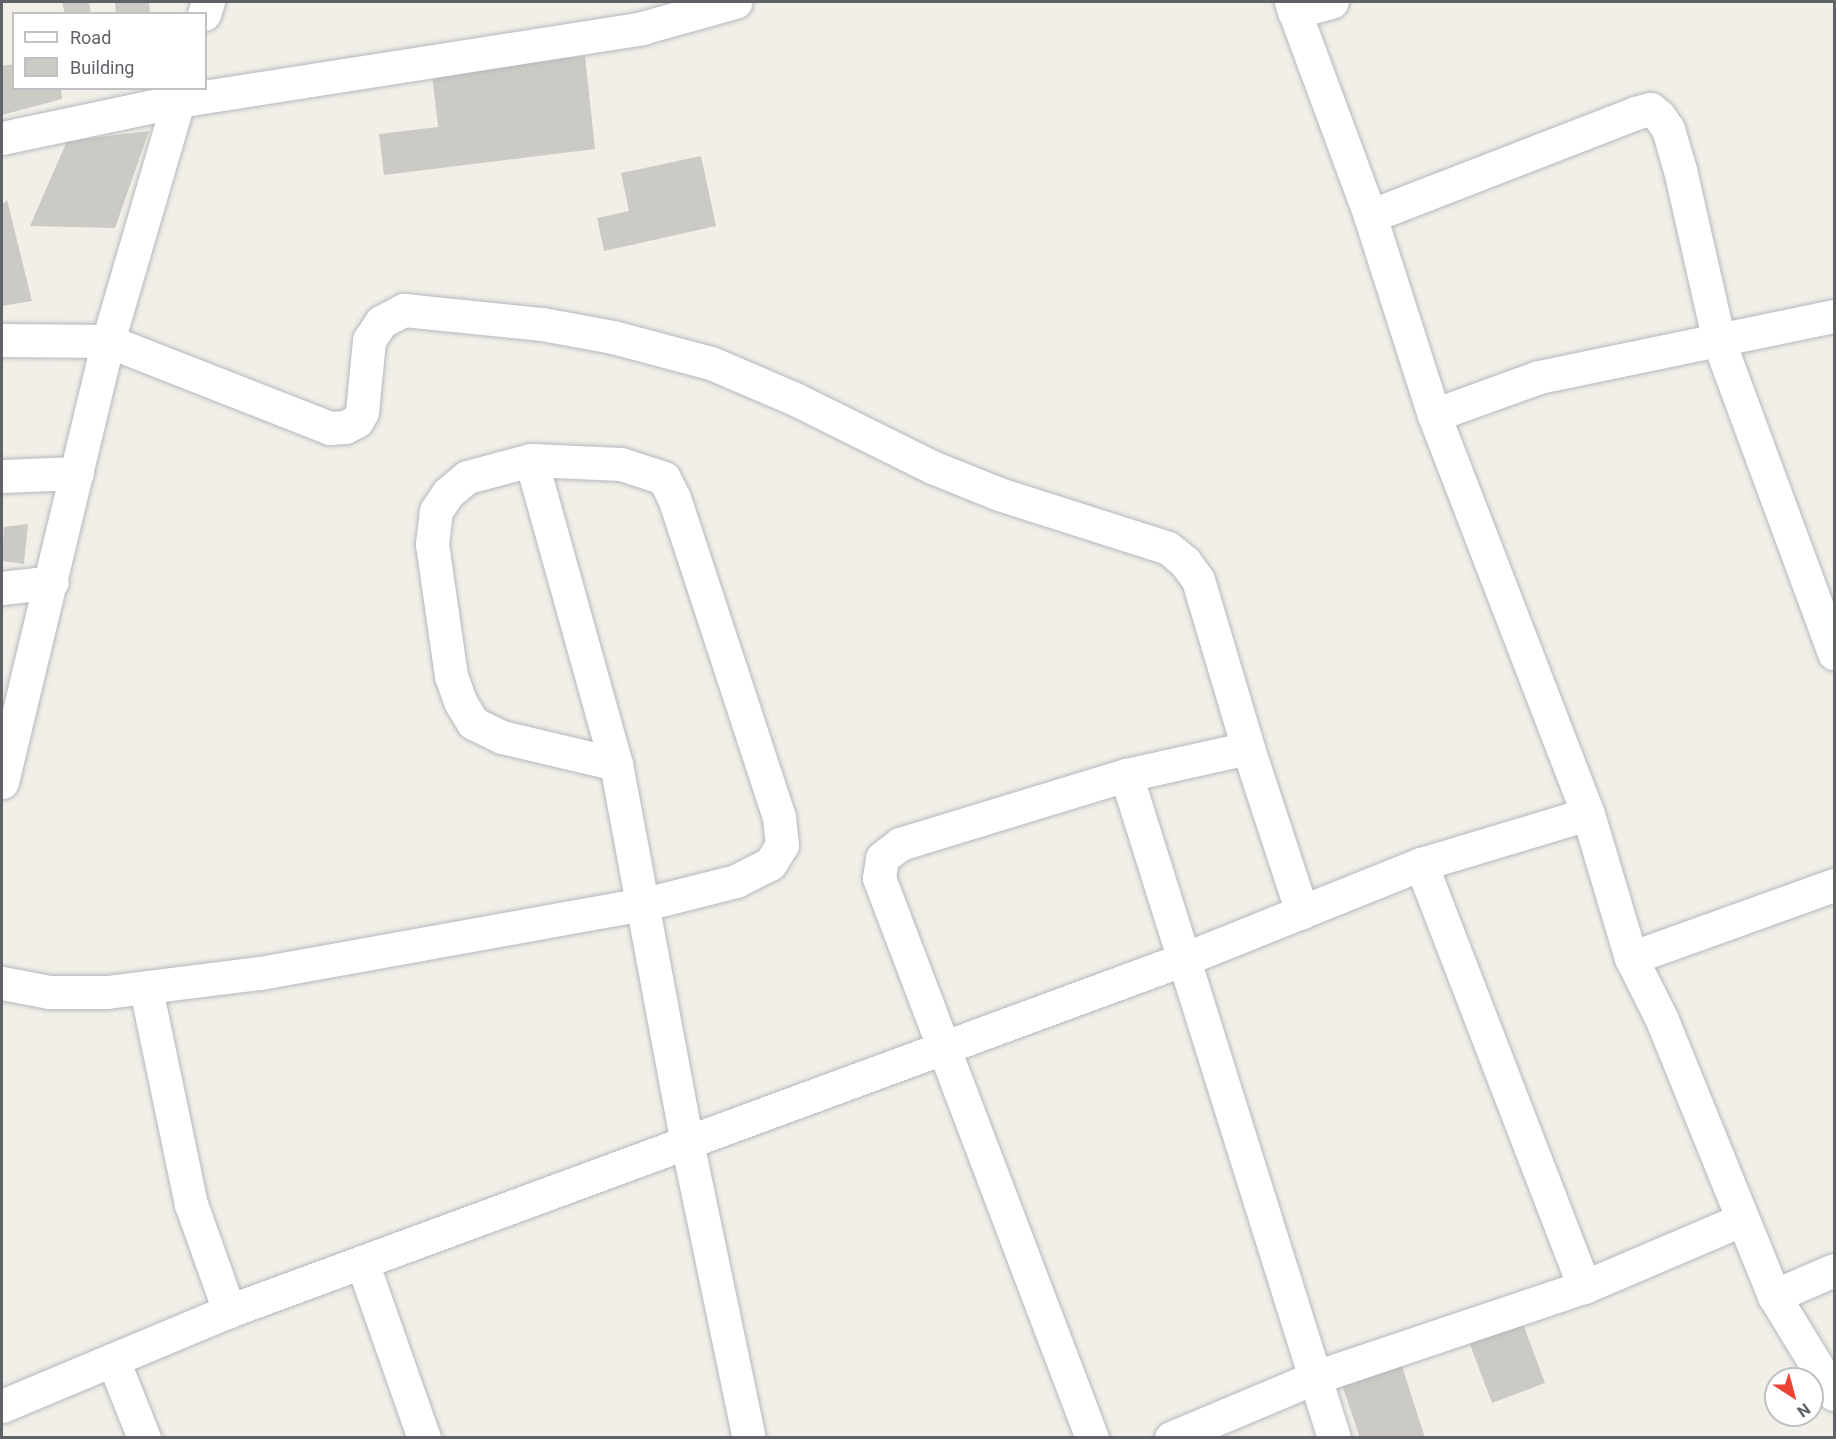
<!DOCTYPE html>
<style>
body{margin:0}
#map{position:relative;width:1836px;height:1439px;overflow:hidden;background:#f1efe8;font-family:Roboto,sans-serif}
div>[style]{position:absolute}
.building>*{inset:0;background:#cccac5}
.roads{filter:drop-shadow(0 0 2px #b5b8bc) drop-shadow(0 0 2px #b5b8bc)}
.minor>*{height:33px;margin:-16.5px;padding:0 16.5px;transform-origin:16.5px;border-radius:16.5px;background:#fff}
span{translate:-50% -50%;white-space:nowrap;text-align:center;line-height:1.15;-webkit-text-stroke:4.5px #fff;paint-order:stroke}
.frame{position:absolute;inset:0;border:3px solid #5f6368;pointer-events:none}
.legend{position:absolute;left:12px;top:12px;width:195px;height:78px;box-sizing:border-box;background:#fff;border:2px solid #bfc1c3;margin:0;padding:8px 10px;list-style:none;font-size:18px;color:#5f6368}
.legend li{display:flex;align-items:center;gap:12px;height:30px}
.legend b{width:30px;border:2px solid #bfc1c3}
.north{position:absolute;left:1764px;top:1367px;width:60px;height:60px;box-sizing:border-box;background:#fff;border:2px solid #bfc1c3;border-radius:50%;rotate:144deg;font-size:16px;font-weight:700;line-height:24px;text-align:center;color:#5f6368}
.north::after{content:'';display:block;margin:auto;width:21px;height:27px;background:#ea4335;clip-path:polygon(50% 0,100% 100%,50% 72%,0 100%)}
</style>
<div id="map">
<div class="building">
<div style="clip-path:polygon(62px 2px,89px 2px,91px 14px,65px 14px)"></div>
<div style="clip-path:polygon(115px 2px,149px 2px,150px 14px,116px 14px)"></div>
<div style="clip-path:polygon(585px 56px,595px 149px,384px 175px,379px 134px,438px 127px,432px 74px)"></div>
<div style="clip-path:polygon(14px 64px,14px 88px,61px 88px,62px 99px,2px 115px,2px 66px)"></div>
<div style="clip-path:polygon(149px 131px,115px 228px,30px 226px,67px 141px)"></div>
<div style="clip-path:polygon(701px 156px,716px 226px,604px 251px,597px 218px,629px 211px,621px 173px)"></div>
<div style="clip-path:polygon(7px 200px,32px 301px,2px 306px,2px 205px)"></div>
<div style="clip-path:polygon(28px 524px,24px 564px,2px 561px,4px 527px)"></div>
<div style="clip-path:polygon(1522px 1321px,1545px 1383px,1492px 1403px,1469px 1342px)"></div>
<div style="clip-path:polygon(1400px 1360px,1425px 1438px,1360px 1438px,1340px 1379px)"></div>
</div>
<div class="roads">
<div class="minor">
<div style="left:1291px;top:2px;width:228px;rotate:69.7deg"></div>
<div style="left:1370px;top:216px;width:209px;rotate:72.2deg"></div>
<div style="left:1434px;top:415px;width:428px;rotate:68.9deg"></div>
<div style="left:1588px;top:814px;width:150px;rotate:73.4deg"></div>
<div style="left:1631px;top:958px;width:69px;rotate:63.4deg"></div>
<div style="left:1662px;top:1020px;width:298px;rotate:67.9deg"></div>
<div style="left:1774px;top:1296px;width:115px;rotate:58.5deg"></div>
<div style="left:1294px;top:12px;width:39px;rotate:-15deg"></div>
<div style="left:204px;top:14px;width:13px;rotate:-72deg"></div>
<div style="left:2px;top:138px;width:180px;rotate:-11.9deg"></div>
<div style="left:178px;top:101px;width:470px;rotate:-8.9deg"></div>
<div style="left:642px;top:28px;width:97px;rotate:-15.6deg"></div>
<div style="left:1370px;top:216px;width:284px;rotate:-21.2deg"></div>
<div style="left:1635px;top:113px;width:16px;rotate:-15deg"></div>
<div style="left:1650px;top:109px;width:11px;rotate:38deg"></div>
<div style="left:1659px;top:116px;width:16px;rotate:55deg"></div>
<div style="left:1668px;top:129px;width:43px;rotate:73.7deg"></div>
<div style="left:1680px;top:170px;width:176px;rotate:77.2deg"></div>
<div style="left:1719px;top:342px;width:332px;rotate:69.7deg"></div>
<div style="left:2px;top:340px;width:106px;rotate:0.5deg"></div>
<div style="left:108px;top:341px;width:238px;rotate:21.4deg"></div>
<div style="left:330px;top:428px;width:15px;rotate:-4deg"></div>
<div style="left:345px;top:427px;width:13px;rotate:-27deg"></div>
<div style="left:357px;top:421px;width:10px;rotate:-61deg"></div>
<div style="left:362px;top:412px;width:72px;rotate:-84.4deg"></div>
<div style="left:369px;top:340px;width:22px;rotate:-56deg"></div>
<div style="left:381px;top:322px;width:26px;rotate:-28deg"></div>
<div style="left:404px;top:310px;width:139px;rotate:5.8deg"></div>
<div style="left:542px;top:324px;width:72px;rotate:10.4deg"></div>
<div style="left:613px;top:337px;width:101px;rotate:14.9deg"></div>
<div style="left:711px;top:363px;width:91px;rotate:23.2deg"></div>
<div style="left:795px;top:399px;width:153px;rotate:26.4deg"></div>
<div style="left:932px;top:467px;width:72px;rotate:21.9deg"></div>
<div style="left:999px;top:494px;width:177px;rotate:17.7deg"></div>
<div style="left:1168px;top:548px;width:22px;rotate:39deg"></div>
<div style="left:1185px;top:562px;width:22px;rotate:54deg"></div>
<div style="left:1198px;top:580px;width:175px;rotate:73.4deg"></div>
<div style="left:1248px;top:748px;width:125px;rotate:167.5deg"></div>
<div style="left:1434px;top:415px;width:112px;rotate:-19.9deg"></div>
<div style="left:1539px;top:377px;width:301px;rotate:-11.7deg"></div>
<div style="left:531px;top:460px;width:316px;rotate:74.4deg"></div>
<div style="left:616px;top:764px;width:385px;rotate:79.4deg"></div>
<div style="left:687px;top:1142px;width:302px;rotate:78.2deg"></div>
<div style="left:2px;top:476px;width:75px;rotate:-2.3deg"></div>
<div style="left:2px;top:588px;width:50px;rotate:-6.8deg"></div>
<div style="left:1248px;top:748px;width:173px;rotate:71.8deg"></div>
<div style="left:2px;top:782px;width:454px;rotate:-76.5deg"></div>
<div style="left:108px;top:341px;width:264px;rotate:-73.7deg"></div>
<div style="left:1421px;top:864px;width:453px;rotate:68.9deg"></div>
<div style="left:1631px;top:958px;width:216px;rotate:-19.8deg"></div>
<div style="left:2px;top:983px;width:48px;rotate:10.8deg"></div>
<div style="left:49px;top:992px;width:58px"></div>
<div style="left:107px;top:992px;width:154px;rotate:-7.1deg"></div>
<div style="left:260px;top:973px;width:391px;rotate:-10.2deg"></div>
<div style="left:645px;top:904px;width:94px;rotate:-14.2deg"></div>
<div style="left:736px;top:881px;width:38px;rotate:-27deg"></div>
<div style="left:770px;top:864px;width:22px;rotate:-58deg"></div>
<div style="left:782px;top:845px;width:28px;rotate:-96deg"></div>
<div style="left:779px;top:817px;width:336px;rotate:-108.2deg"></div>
<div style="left:674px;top:498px;width:22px;rotate:-117deg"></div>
<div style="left:664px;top:478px;width:45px;rotate:-162deg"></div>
<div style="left:621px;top:464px;width:90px;rotate:-177.5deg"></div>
<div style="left:531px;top:460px;width:66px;rotate:165.1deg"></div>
<div style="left:467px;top:477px;width:25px;rotate:140deg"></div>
<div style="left:448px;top:493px;width:22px;rotate:124deg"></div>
<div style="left:436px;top:511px;width:33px;rotate:97deg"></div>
<div style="left:432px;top:544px;width:133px;rotate:81.8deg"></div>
<div style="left:451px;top:676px;width:29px;rotate:70deg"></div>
<div style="left:461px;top:703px;width:23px;rotate:59deg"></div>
<div style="left:473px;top:723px;width:32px;rotate:26deg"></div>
<div style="left:502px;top:737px;width:117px;rotate:13.3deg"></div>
<div style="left:146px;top:989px;width:220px;rotate:78.2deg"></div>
<div style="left:191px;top:1204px;width:114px;rotate:70.4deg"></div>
<div style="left:362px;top:1262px;width:187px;rotate:70.6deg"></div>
<div style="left:1774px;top:1296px;width:65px;rotate:-23.4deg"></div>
<div style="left:113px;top:1360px;width:84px;rotate:68.3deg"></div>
<div style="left:2px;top:1406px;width:246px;rotate:-22.7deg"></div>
<div style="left:229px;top:1311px;width:1021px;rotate:-20.23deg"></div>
<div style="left:1187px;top:958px;width:252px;rotate:-21.9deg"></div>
<div style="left:1421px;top:864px;width:174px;rotate:-16.7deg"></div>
<div style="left:1092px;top:1438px;width:599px;rotate:-110.82deg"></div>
<div style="left:879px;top:878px;width:20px;rotate:-81deg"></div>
<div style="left:882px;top:858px;width:23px;rotate:-38deg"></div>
<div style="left:900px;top:844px;width:236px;rotate:-17deg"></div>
<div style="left:1126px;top:775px;width:695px;rotate:72.58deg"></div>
<div style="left:1171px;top:1438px;width:157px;rotate:-22.8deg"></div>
<div style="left:1316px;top:1377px;width:283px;rotate:-18.6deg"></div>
<div style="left:1584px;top:1287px;width:171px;rotate:-23.1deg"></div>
</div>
</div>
<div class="frame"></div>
<ul class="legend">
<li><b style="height:8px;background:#fff"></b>Road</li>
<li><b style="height:16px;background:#cccac5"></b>Building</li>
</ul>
<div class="north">N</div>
</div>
